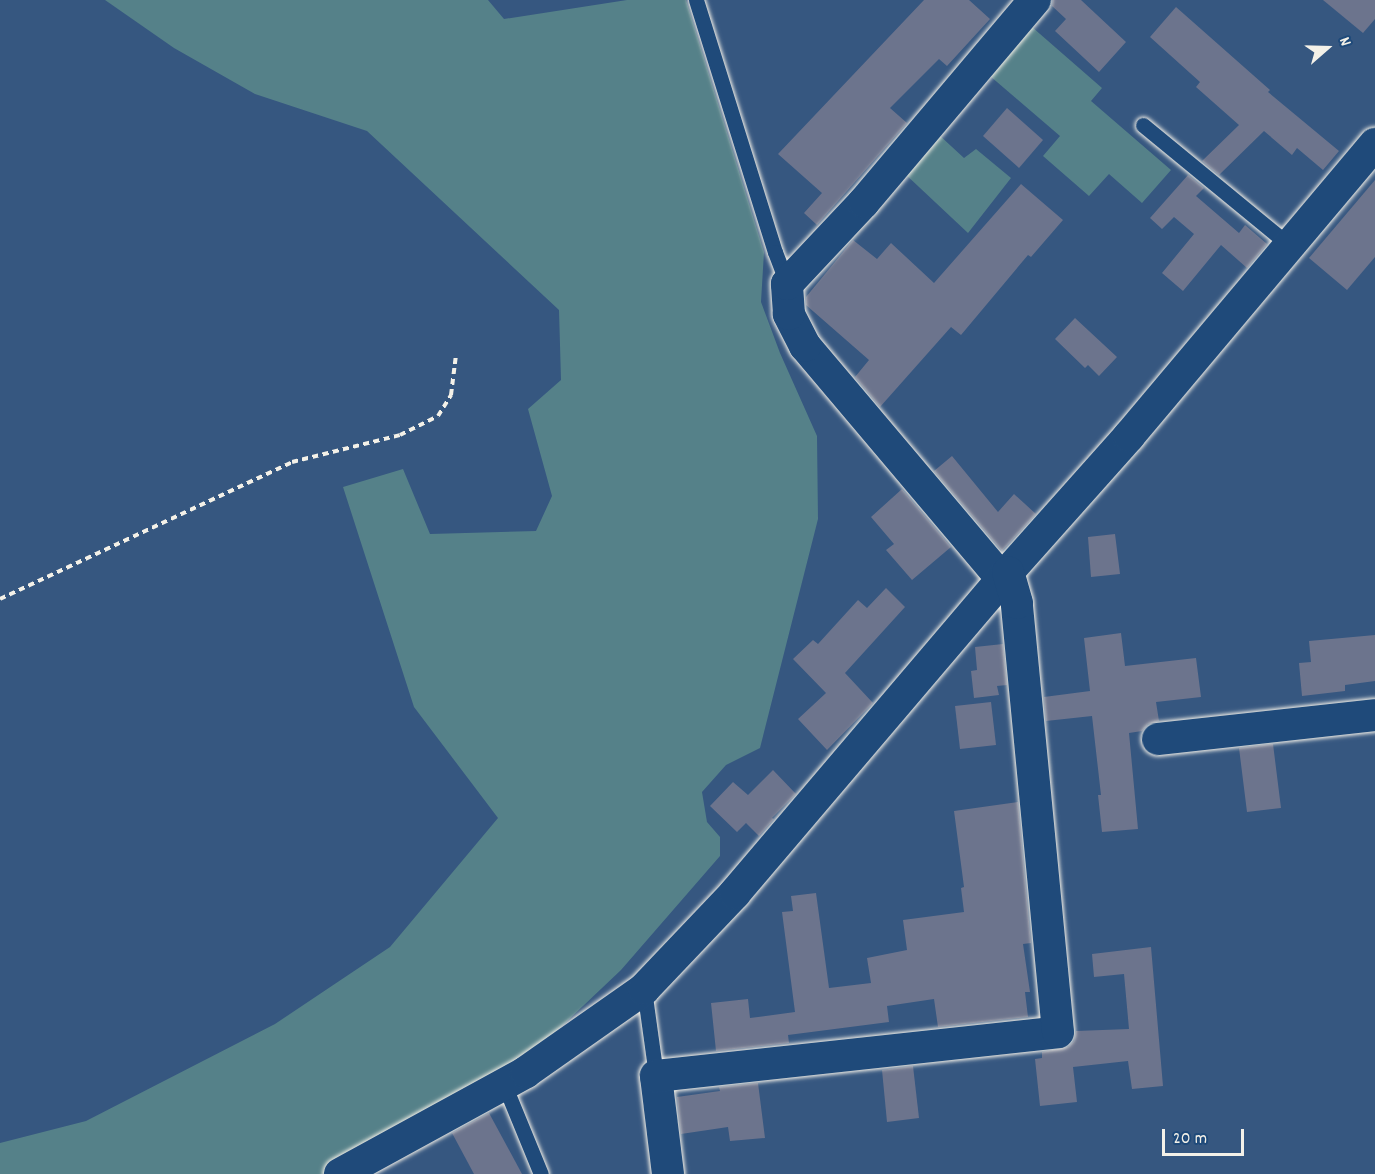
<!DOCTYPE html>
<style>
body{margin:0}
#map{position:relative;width:1375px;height:1174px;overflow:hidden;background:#365780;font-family:Dekko,sans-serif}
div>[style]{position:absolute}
.green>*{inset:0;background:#558189}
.building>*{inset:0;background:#6c748d}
.path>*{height:4px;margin-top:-2px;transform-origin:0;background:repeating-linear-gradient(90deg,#f4f1e8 0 6px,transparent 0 10.5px)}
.roads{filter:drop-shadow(0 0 2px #f4f1e8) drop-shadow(0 0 2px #f4f1e8)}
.service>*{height:15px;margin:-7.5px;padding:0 7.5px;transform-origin:7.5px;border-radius:7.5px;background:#1f4a7a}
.minor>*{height:32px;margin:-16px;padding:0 16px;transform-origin:16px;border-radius:16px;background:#1f4a7a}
span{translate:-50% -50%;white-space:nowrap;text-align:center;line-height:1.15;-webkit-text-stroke:6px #1f4a7a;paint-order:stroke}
.north{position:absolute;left:1297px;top:18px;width:60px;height:60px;-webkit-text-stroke:4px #1f4a7a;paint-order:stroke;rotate:70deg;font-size:16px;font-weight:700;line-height:24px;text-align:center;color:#f4f1e8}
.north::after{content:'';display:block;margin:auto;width:21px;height:27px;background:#f4f1e8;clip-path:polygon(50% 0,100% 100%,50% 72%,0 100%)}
.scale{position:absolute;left:1162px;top:1129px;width:82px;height:27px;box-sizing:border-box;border:3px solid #f4f1e8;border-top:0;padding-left:8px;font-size:18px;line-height:21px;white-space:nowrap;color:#f4f1e8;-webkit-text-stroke:4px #1f4a7a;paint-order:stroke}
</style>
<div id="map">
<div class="green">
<div style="clip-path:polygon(105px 0,488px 0,504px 19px,627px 0,686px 0,764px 252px,761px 302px,780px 353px,817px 436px,818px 519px,760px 748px,726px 765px,702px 792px,707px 822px,720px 837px,720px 856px,621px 970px,543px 1044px,322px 1174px,0 1174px,0 1143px,86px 1121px,275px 1024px,390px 947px,498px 818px,414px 707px,343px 487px,403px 469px,430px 534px,536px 531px,552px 496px,528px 409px,561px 380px,559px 310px,367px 131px,255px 94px,174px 48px)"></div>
<div style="clip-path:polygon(1032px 27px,1102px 88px,1091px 101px,1171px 170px,1142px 203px,1109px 174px,1089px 196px,1043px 156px,1060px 136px,990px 76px)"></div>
<div style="clip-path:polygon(938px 134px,964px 158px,976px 149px,1011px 178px,968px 233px,903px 172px)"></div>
</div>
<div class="building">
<div style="clip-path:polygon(924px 0,969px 0,990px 19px,947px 66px,939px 59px,890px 108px,907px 123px,817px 225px,804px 213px,822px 193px,778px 154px)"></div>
<div style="clip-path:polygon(1053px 0,1081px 0,1126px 42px,1099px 72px,1055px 31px,1066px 19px,1052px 6px)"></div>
<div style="clip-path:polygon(1323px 0,1375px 0,1375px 19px,1363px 33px)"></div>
<div style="clip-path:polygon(1176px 7px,1270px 90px,1268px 92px,1339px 151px,1323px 170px,1297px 148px,1292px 155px,1264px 131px,1219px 175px,1202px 161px,1239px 125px,1196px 87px,1200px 82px,1150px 37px)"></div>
<div style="clip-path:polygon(1007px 108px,1043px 140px,1019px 168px,983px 136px)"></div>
<div style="clip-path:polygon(1188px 175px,1204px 188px,1196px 196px,1239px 233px,1245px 225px,1267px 244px,1247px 268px,1221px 245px,1183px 291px,1162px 273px,1194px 234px,1174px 217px,1162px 229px,1150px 218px)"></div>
<div style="clip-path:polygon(1375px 180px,1375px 257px,1347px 290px,1309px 258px)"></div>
<div style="clip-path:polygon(1021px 184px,1063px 220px,1031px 257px,1028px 255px,961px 335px,951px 327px,880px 407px,855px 377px,869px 360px,806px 305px,806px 297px,853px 240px,877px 259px,891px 243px,934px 283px)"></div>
<div style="clip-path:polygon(1075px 318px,1117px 357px,1099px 376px,1088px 365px,1085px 368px,1055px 339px)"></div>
<div style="clip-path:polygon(952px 456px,998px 512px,1014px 494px,1036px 514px,1002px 551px,934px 471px)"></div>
<div style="clip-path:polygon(902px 489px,951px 547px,912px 580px,886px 550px,894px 544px,871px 517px)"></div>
<div style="clip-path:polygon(1115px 534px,1120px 574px,1091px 577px,1088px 537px)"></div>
<div style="clip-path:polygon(886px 588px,905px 607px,845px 673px,873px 703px,827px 750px,798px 719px,826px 693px,793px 659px,813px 640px,818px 644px,858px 600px,867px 608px)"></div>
<div style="clip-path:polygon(1121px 633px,1125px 666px,1196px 658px,1201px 697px,1156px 702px,1159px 721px,1148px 724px,1142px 731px,1129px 733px,1138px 829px,1102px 832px,1098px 795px,1101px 795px,1092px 716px,1046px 721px,1044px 697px,1090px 691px,1084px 638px)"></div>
<div style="clip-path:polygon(1375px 635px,1375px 681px,1345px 685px,1345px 691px,1302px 696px,1299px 663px,1311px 662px,1309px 641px)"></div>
<div style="clip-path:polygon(1003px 644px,1007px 685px,997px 686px,999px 695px,974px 698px,971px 671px,977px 670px,975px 647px)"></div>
<div style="clip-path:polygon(991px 702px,996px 745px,960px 749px,955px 706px)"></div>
<div style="clip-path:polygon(1273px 744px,1281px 808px,1247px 812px,1239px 748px)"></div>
<div style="clip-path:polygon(773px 770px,796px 794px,772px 818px,774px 819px,759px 836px,746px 823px,737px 832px,710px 806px,733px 782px,748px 795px)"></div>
<div style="clip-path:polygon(1018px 802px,1031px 943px,1023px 944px,1030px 992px,1025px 992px,1028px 1017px,938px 1027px,934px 999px,887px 1006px,889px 1022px,788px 1035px,789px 1043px,716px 1051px,711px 1003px,748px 999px,750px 1018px,795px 1012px,782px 912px,793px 911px,791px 896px,816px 893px,829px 988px,871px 983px,867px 958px,907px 950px,903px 920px,964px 912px,961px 888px,964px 887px,954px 811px)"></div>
<div style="clip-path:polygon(1151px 947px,1163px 1086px,1132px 1089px,1128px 1061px,1073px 1067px,1077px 1102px,1040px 1106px,1035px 1059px,1042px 1058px,1042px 1052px,1068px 1047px,1074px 1041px,1076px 1031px,1129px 1029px,1124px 974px,1094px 977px,1092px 954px)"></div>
<div style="clip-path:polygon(913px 1066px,919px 1118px,887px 1122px,882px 1070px)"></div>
<div style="clip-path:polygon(758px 1083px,765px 1138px,730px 1141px,728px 1127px,681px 1134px,677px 1097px,720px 1091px,719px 1087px)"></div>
<div style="clip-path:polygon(489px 1113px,522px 1174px,474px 1174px,452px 1133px)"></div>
</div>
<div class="path">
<div style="left:0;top:599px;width:323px;rotate:-25.1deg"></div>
<div style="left:292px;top:462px;width:111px;rotate:-14deg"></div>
<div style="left:400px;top:435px;width:42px;rotate:-26.6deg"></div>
<div style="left:438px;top:416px;width:25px;rotate:-58deg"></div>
<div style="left:451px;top:395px;width:40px;rotate:-82.9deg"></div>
</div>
<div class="roads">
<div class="service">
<div style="left:696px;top:0;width:264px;rotate:72.6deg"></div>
<div style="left:775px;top:252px;width:34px;rotate:69deg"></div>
<div style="left:1143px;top:125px;width:189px;rotate:39.4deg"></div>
<div style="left:644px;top:989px;width:88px;rotate:82.1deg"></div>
<div style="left:504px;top:1084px;width:97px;rotate:67.7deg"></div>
</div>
<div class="minor">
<div style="left:1002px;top:579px;width:305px;rotate:-130.2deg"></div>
<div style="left:805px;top:346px;width:36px;rotate:-117deg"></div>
<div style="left:789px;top:314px;width:30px;rotate:-94deg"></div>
<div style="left:787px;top:284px;width:112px;rotate:-46.8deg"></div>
<div style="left:864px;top:202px;width:265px;rotate:-49.8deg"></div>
<div style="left:1158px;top:739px;width:218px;rotate:-6.3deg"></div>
<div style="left:340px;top:1174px;width:212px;rotate:-28.7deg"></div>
<div style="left:526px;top:1072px;width:144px;rotate:-35.1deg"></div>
<div style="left:644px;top:989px;width:132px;rotate:-46.5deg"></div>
<div style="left:735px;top:893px;width:421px;rotate:-49.6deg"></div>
<div style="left:1008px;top:572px;width:182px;rotate:-48.3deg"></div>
<div style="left:1129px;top:436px;width:382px;rotate:-49.9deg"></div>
<div style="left:668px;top:1174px;width:99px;rotate:-97deg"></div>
<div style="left:656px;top:1076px;width:404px;rotate:-6.2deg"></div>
<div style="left:1058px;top:1032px;width:431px;rotate:-95.5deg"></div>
<div style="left:1017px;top:603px;width:32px;rotate:-106deg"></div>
</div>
</div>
<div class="north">N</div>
<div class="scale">20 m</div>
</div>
